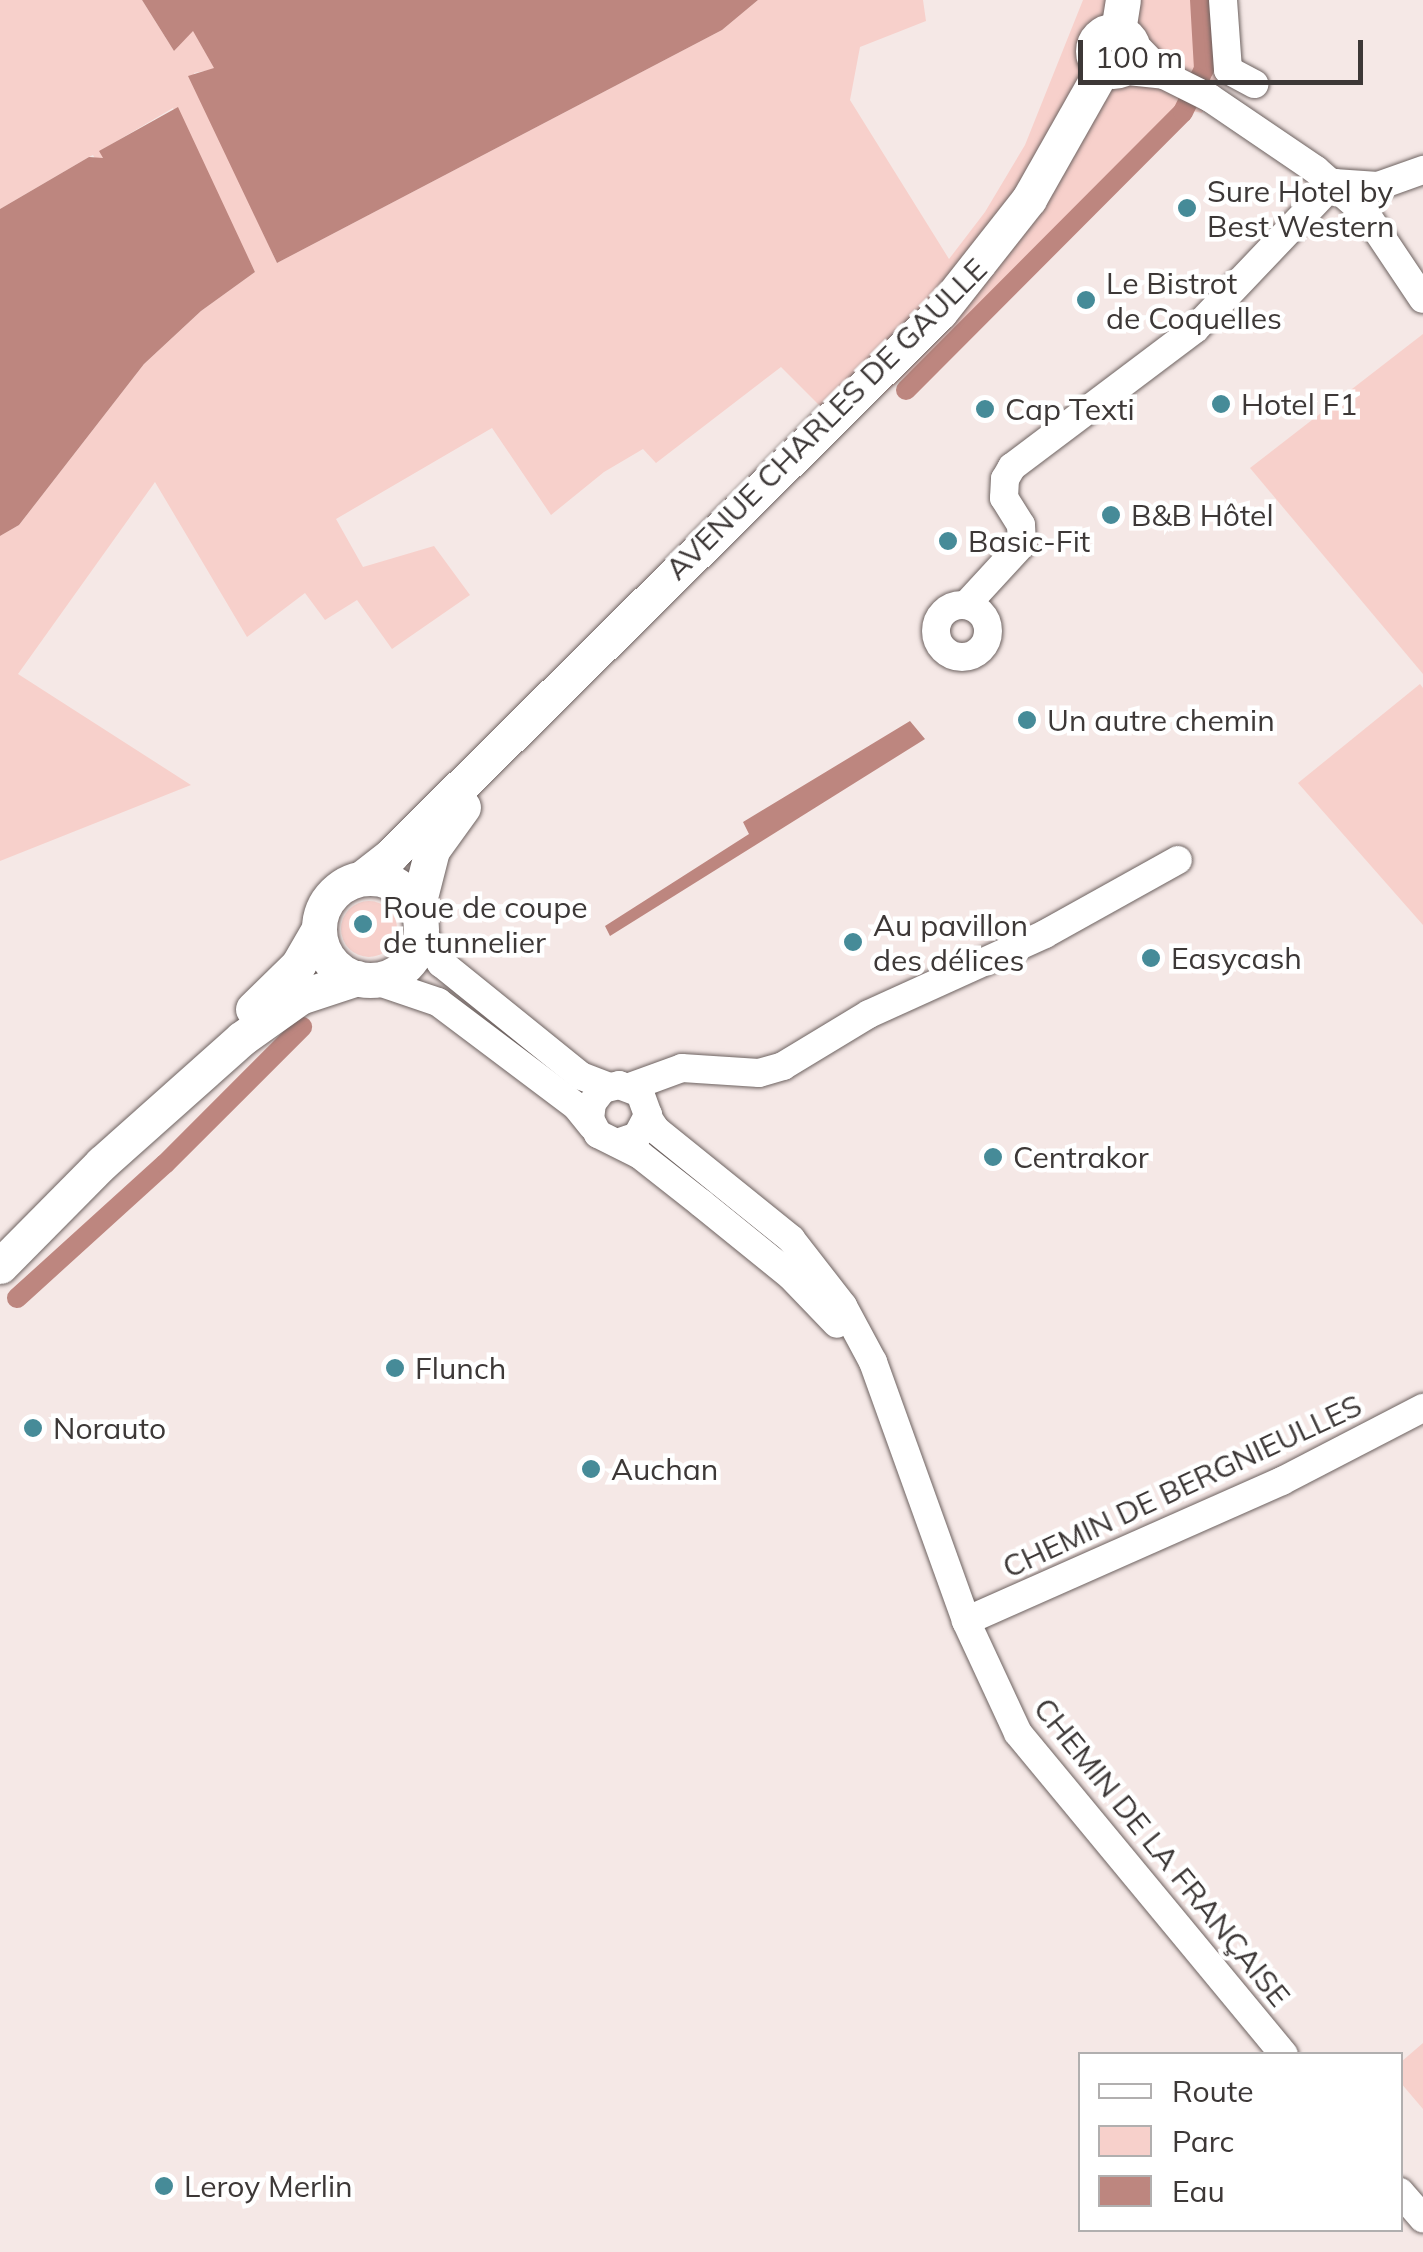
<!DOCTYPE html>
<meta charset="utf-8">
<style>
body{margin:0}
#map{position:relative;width:1423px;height:2252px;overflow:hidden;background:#f5e8e6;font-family:Mulish,sans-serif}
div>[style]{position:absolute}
.green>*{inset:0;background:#f7d0cb}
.round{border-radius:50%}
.water>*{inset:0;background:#bd867f}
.canal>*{height:20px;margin:-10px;padding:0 10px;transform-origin:10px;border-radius:10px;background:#bd867f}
.roads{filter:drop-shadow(0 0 2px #6d6260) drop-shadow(0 0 2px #6d6260)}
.minor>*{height:28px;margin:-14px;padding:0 14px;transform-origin:14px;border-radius:14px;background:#fff}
.minor>.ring{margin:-14px;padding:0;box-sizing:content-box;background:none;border:28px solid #fff;border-radius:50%}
.major>*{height:35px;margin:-17.5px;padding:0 17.5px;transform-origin:17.5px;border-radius:17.5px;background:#fff}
.major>.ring{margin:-17.5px;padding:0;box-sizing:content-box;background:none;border:35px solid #fff;border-radius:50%}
.dots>*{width:28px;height:28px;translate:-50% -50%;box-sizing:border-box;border:5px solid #fff;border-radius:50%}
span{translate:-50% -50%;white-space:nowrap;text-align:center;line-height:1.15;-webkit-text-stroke:9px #fff;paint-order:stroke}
.poi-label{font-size:30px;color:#3d3837}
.left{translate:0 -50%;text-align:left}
.street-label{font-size:30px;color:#3d3837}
.legend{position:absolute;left:1078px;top:2052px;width:325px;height:180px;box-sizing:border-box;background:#fff;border:2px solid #b1afaf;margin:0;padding:12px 18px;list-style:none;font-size:30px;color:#3d3837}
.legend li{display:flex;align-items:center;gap:20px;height:50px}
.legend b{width:50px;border:2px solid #b1afaf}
.scale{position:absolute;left:1078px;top:40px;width:285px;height:45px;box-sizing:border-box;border:5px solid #3d3837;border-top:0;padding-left:12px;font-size:30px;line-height:35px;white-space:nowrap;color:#3d3837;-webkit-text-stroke:8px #fff;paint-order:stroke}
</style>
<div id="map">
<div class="green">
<div style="clip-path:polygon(0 0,142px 0,174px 51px,193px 30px,215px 69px,194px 73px,202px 101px,277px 263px,722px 30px,758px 0,923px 0,926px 21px,860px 47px,850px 100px,949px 259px,985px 212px,1025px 145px,1083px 0,1212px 0,1217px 78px,1202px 113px,1178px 108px,932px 354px,842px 428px,781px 367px,656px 463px,643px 449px,604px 472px,551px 515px,492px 428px,336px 519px,363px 567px,434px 546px,470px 595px,392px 649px,357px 600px,325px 620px,305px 593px,247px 637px,155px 482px,18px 674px,191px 785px,0 861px,0 536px,19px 525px,144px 364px,201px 311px,255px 272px,173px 108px,100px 151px,103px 158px,97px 162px,93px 155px,89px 157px,0 209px)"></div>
<div style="clip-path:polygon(1423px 334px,1423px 674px,1250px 468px)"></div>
<div style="clip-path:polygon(1420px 684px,1423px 688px,1423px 925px,1298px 783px)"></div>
<div class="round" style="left:341px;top:901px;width:56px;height:56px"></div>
<div style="clip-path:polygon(1423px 2043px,1423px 2109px,1400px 2082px,1401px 2062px)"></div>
</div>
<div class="water">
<div style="clip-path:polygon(142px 0,758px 0,722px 30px,277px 263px,188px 76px,214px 68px,193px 31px,174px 51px)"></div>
<div style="clip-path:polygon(178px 107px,255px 272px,201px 311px,144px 364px,19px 525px,0 536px,0 209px,89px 157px,103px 158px,99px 151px)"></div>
<div style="clip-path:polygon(910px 721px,925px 739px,610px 936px,605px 926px,749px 834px,743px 822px)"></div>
</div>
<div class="canal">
<div style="left:906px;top:390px;width:392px;rotate:-45.1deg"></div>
<div style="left:1183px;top:112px;width:48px;rotate:-64deg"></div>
<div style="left:1204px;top:69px;width:69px;rotate:-93.3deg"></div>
<div style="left:17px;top:1298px;width:200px;rotate:-42.2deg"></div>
<div style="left:165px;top:1164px;width:194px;rotate:-45deg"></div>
</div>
<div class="roads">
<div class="minor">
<div style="left:1223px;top:0;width:70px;rotate:85.9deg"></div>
<div style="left:1228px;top:70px;width:30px;rotate:28deg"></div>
<div style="left:1131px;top:41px;width:47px;rotate:45.9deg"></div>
<div style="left:1119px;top:70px;width:45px;rotate:6.3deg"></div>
<div style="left:1164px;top:75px;width:51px;rotate:26.6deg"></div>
<div style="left:1210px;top:98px;width:128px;rotate:34.2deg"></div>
<div style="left:1316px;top:170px;width:67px;rotate:41.3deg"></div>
<div style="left:1366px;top:214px;width:102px;rotate:56.2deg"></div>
<div style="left:966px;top:605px;width:83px;rotate:-47.4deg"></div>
<div style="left:1022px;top:544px;width:19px;rotate:-93deg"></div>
<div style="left:1021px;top:525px;width:32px;rotate:-122deg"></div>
<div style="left:1004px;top:498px;width:19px;rotate:-87deg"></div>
<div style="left:1005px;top:479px;width:14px;rotate:-60deg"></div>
<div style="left:1012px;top:467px;width:229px;rotate:-37deg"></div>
<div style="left:1195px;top:329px;width:202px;rotate:-46.4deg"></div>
<div style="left:1334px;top:183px;width:44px;rotate:3.9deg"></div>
<div style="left:1378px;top:186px;width:48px;rotate:-19.6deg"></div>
<div class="ring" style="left:936px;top:605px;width:24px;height:24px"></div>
<div style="left:421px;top:930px;width:39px;rotate:59deg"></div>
<div style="left:441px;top:963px;width:180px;rotate:38.9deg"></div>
<div style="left:581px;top:1076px;width:30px;rotate:21deg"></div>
<div style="left:373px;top:980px;width:69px;rotate:18.7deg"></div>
<div style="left:438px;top:1002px;width:173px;rotate:37deg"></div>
<div style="left:576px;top:1106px;width:26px;rotate:51deg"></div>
<div style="left:630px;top:1087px;width:55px;rotate:-20.1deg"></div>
<div style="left:682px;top:1068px;width:77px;rotate:3.7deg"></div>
<div style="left:759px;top:1073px;width:25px;rotate:-16deg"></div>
<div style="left:783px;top:1066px;width:100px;rotate:-31.2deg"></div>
<div style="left:869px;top:1014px;width:193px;rotate:-24.4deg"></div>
<div style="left:1045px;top:934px;width:152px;rotate:-29.1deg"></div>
<div style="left:648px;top:1118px;width:14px;rotate:56deg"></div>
<div style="left:656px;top:1130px;width:174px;rotate:38.9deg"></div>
<div style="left:791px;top:1239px;width:85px;rotate:52.2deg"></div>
<div style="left:843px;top:1306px;width:64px;rotate:61.8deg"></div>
<div style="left:873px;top:1362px;width:275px;rotate:70.2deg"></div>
<div style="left:966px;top:1621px;width:123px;rotate:65.1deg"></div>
<div style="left:1018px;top:1733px;width:417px;rotate:50.4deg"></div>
<div style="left:617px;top:1143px;width:21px;rotate:-19deg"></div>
<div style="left:637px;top:1136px;width:24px;rotate:-62deg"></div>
<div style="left:648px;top:1115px;width:23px;rotate:-110deg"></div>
<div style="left:640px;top:1093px;width:22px;rotate:-159deg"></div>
<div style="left:619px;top:1085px;width:16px;rotate:166deg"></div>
<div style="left:603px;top:1089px;width:18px;rotate:128deg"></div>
<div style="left:592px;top:1103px;width:16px;rotate:97deg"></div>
<div style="left:590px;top:1119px;width:17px;rotate:62deg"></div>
<div style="left:598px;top:1134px;width:47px;rotate:26.6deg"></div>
<div style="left:640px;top:1155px;width:78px;rotate:38.2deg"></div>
<div style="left:701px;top:1203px;width:116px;rotate:39deg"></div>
<div style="left:791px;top:1276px;width:66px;rotate:46.2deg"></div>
<div style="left:966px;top:1621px;width:346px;rotate:-23.9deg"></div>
<div style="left:1282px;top:1481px;width:159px;rotate:-27.4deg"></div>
<div style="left:1400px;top:2192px;width:35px;rotate:49deg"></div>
</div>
<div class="major">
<div style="left:1118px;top:31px;width:31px;rotate:-81deg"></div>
<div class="ring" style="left:1093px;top:31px;width:5px;height:5px"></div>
<div class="ring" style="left:319px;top:878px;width:67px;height:67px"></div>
<div style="left:362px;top:878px;width:37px;rotate:-38deg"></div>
<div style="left:391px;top:855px;width:772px;rotate:-44.69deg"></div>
<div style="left:940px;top:312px;width:144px;rotate:-51.8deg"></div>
<div style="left:1029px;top:199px;width:150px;rotate:-60.5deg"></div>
<div style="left:417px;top:909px;width:61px;rotate:-75.7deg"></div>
<div style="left:432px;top:850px;width:53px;rotate:-54.2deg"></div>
<div style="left:253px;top:1009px;width:63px;rotate:-44.4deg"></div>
<div style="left:298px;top:965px;width:39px;rotate:-60deg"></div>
<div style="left:0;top:1266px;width:145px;rotate:-45.3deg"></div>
<div style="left:102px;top:1163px;width:186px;rotate:-41.7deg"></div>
<div style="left:241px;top:1039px;width:72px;rotate:-35.4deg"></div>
<div style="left:300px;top:997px;width:60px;rotate:-18.4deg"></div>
</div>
</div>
<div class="dots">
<div style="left:1187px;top:208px;background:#468b98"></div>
<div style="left:1086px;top:300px;background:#468b98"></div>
<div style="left:1221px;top:404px;background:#468b98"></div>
<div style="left:985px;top:409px;background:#468b98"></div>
<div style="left:1111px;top:515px;background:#468b98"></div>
<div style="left:948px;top:541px;background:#468b98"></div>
<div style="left:1027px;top:720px;background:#468b98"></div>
<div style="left:363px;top:924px;background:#468b98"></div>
<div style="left:853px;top:942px;background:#468b98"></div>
<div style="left:1151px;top:958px;background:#468b98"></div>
<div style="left:993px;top:1157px;background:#468b98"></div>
<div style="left:395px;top:1368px;background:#468b98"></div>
<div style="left:33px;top:1428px;background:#468b98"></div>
<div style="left:591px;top:1469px;background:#468b98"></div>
<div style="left:164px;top:2186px;background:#468b98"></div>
</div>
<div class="poi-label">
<span class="left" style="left:1207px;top:208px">Sure Hotel by<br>Best Western</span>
<span class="left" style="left:1106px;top:300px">Le Bistrot<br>de Coquelles</span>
<span class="left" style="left:1241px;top:404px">Hotel F1</span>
<span class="left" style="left:1005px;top:409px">Cap Texti</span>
<span class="left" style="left:1131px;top:515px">B&amp;B Hôtel</span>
<span class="left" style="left:968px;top:541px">Basic-Fit</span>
<span class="left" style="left:1047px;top:720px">Un autre chemin</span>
<span class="left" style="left:383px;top:924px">Roue de coupe<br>de tunnelier</span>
<span class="left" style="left:873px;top:942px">Au pavillon<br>des délices</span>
<span class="left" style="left:1171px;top:958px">Easycash</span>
<span class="left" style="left:1013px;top:1157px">Centrakor</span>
<span class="left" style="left:415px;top:1368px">Flunch</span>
<span class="left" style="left:53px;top:1428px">Norauto</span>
<span class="left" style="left:611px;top:1469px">Auchan</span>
<span class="left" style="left:184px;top:2186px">Leroy Merlin</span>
</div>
<div class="street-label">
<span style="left:826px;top:419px;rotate:-45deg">AVENUE CHARLES DE GAULLE</span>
<span style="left:1182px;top:1486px;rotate:-25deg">CHEMIN DE BERGNIEULLES</span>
<span style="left:1162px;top:1852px;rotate:51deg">CHEMIN DE LA FRANÇAISE</span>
</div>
<ul class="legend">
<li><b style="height:12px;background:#fff"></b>Route</li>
<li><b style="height:28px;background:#f7d0cb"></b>Parc</li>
<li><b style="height:28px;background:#bd867f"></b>Eau</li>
</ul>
<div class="scale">100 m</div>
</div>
